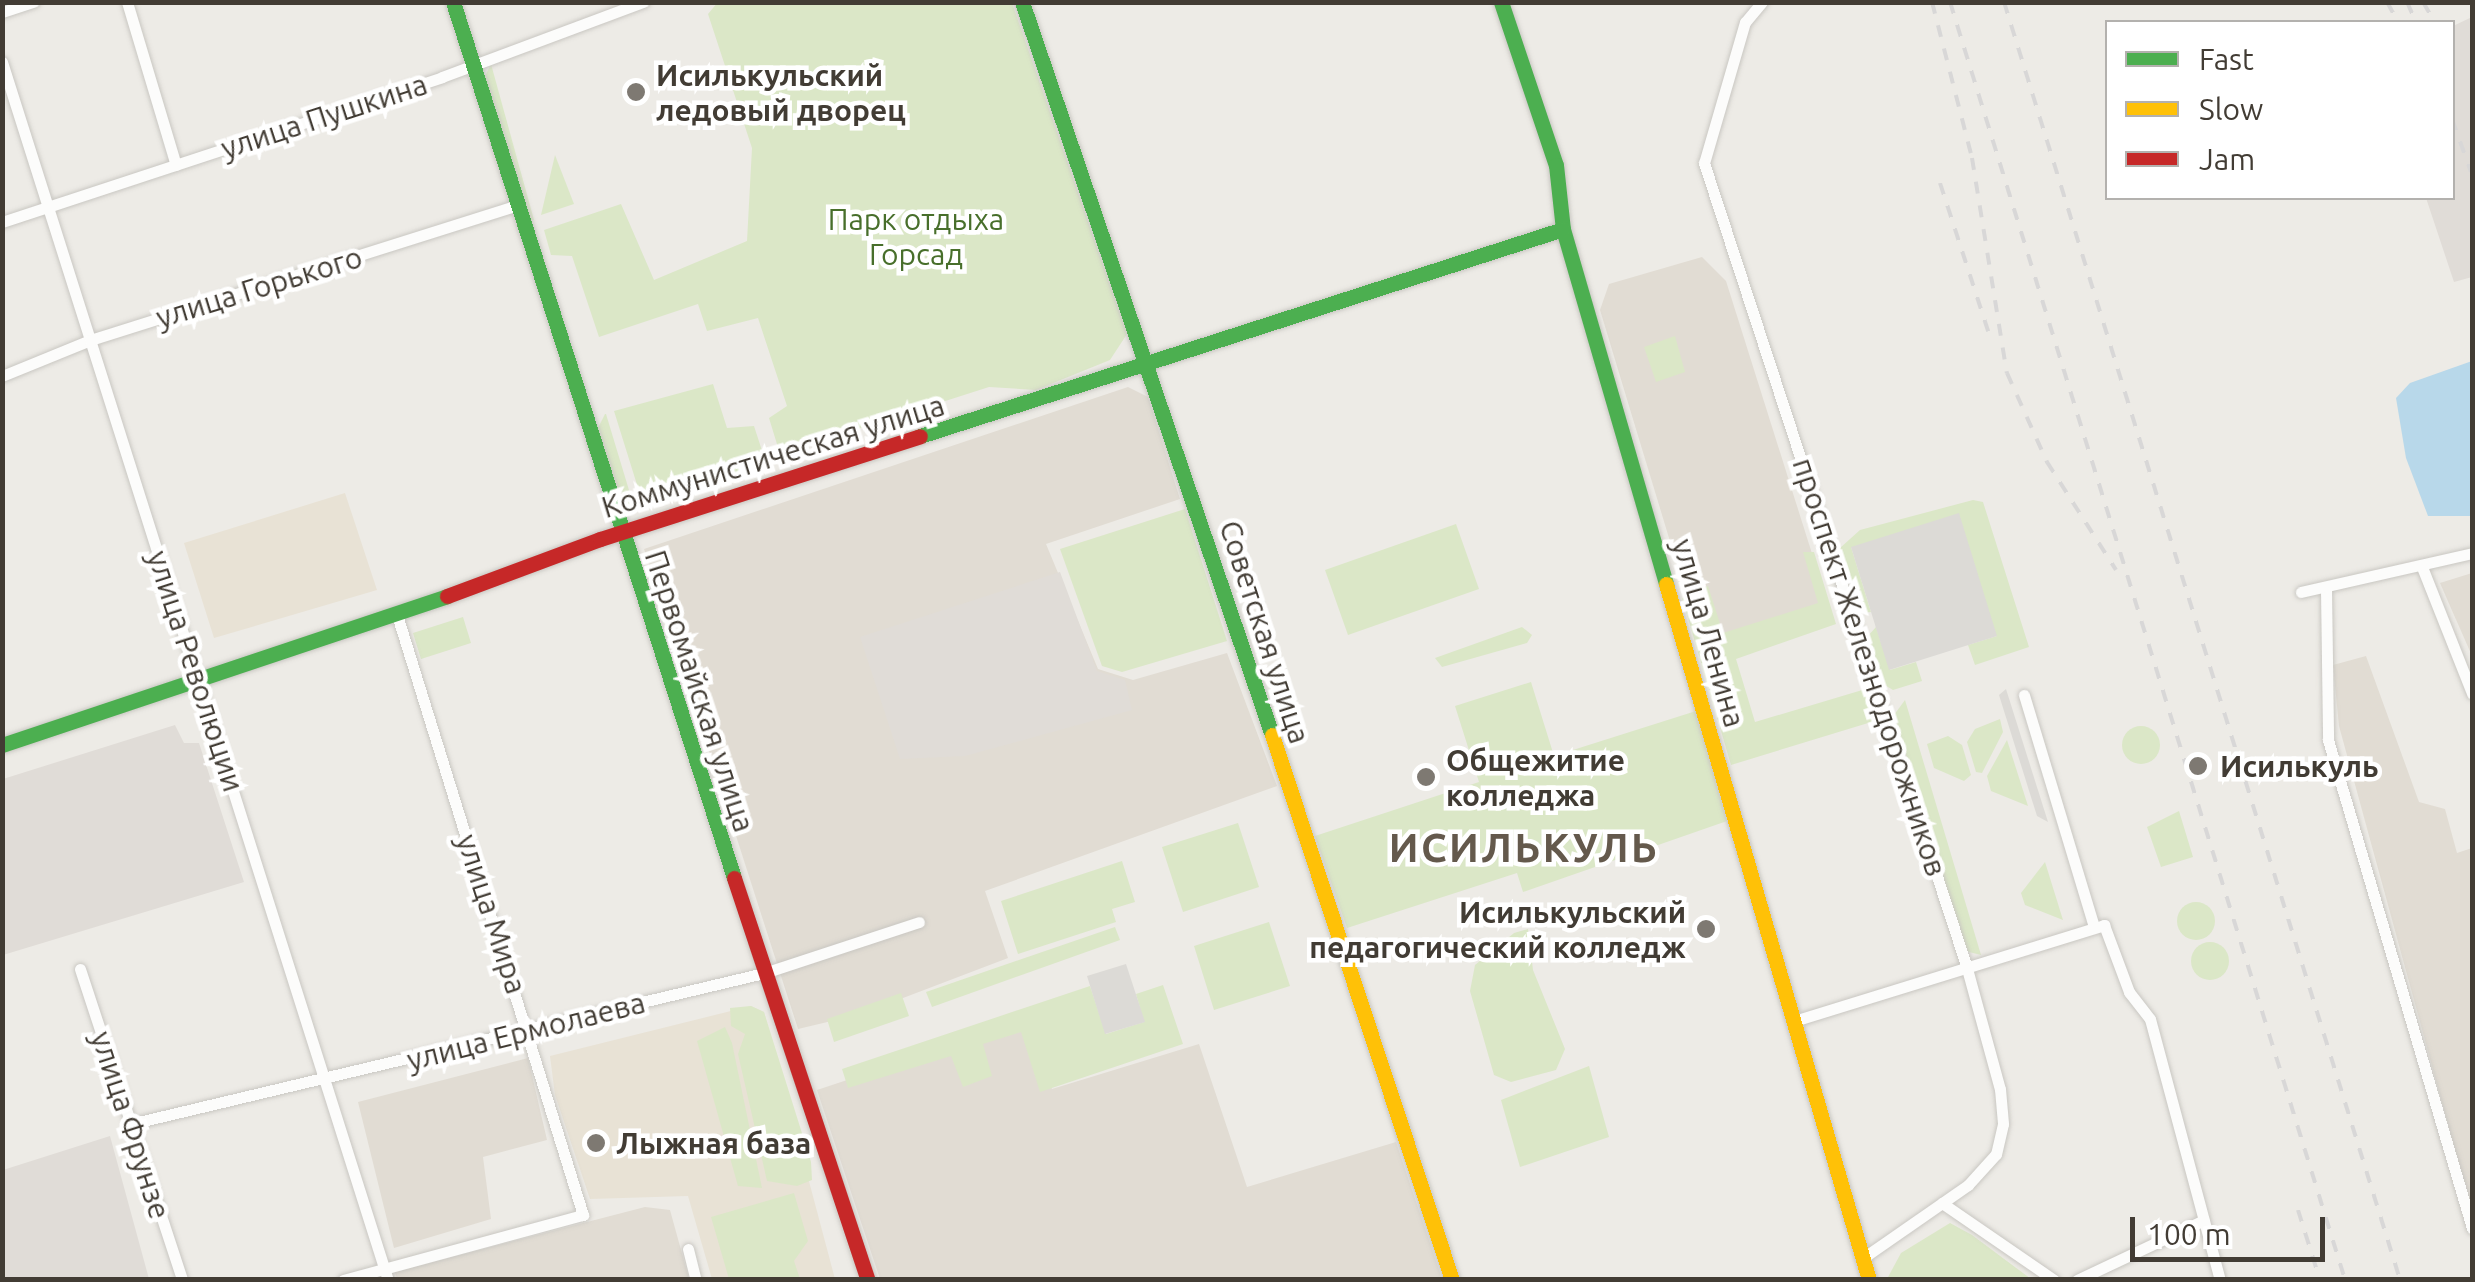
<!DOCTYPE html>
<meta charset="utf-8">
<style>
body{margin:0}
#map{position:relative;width:2475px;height:1282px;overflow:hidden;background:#edebe6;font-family:Ubuntu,sans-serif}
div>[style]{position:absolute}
.residential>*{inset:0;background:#e1dcd3}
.industrial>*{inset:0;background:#e0dcd7}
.education>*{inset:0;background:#e8e2d5}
.green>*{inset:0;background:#dbe7c7}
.round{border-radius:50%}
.parking>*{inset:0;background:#dcdad6}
.water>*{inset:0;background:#b8d8ea}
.roads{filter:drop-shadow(0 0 2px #c9c7c2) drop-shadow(0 0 2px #c9c7c2)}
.street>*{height:11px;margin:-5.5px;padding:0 5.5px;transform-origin:5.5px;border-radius:5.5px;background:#fcfcfb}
.fast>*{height:15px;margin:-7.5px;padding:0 7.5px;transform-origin:7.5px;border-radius:7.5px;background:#4caf50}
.slow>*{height:15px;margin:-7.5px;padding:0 7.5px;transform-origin:7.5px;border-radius:7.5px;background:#ffc107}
.jam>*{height:15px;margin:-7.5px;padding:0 7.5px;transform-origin:7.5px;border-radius:7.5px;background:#c62828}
.rail>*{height:4px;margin-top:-2px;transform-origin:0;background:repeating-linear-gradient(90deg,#d8d7d7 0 12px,transparent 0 24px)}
.dots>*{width:28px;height:28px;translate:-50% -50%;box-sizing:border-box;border:5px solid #fff;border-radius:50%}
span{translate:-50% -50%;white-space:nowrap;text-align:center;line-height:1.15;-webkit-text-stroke:9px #fff;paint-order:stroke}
.poi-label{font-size:30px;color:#423c34;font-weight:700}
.left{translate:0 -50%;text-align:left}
.right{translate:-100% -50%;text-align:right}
.street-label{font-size:30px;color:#423c34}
.park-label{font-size:30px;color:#486f2b}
.district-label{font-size:40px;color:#64594c;font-weight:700;letter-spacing:2.5px}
.frame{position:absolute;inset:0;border:5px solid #423c34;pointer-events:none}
.legend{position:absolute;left:2105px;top:20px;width:350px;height:180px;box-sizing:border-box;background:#fff;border:2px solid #b3b1ae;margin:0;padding:12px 18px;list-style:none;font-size:30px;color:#423c34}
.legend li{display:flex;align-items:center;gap:20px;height:50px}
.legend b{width:50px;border:2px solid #b3b1ae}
.scale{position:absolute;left:2130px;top:1217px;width:195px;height:45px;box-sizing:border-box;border:5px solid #423c34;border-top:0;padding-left:12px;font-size:30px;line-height:35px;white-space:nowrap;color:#423c34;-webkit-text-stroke:8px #fff;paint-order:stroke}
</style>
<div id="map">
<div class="residential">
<div style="clip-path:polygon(1702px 257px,1726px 281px,1832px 617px,1705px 657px,1600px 310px,1609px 284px)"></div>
<div style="clip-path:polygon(1128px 387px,1148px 397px,1180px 499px,1046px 544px,1098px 669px,1133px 680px,1227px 653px,1277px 786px,985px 891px,1008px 958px,861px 1014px,798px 1029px,644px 549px)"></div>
<div style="clip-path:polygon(2472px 573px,2472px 656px,2440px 583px)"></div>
<div style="clip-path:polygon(2366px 656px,2419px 802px,2445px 809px,2457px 853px,2472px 848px,2472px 1212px,2339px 726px,2333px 665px)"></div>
<div style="clip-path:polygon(1028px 1020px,1052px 1089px,1199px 1044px,1247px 1187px,1396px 1142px,1442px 1279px,880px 1279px,817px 1090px)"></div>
<div style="clip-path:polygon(528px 1058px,547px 1140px,483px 1157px,491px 1219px,394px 1248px,358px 1102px)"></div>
<div style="clip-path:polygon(645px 1207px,670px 1210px,689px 1279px,397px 1279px,395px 1272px)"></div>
</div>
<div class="industrial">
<div style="clip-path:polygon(2472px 17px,2472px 277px,2454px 282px,2426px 198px,2452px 198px,2453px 26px)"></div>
<div style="clip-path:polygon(1060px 572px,1097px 671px,1125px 680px,1132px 710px,965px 756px,900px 759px,860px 637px)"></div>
<div style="clip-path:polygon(175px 725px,184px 743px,199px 743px,244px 882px,3px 955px,3px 779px)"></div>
<div style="clip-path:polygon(110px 1136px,149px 1279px,3px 1279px,3px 1170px)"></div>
</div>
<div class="education">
<div style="clip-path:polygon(345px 493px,377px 590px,214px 638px,184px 543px)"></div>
<div style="clip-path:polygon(751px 1006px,764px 1012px,835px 1279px,712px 1279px,688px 1196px,590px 1199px,555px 1095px,550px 1056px)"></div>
</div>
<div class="green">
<div style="clip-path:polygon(718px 2px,1012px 3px,1127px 334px,1110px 360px,1036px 390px,989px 387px,780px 454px,769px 418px,787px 406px,758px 318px,707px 331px,698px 304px,599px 337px,572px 256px,551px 255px,544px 230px,621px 204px,654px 280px,747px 241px,752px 148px,708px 14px)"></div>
<div style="clip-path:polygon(491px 64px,534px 220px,529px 221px,484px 78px)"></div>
<div style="clip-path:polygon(555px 155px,574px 204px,541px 215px)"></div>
<div style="clip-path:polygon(1675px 336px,1685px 372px,1656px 382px,1644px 347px)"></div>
<div style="clip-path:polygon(713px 384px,727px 428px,754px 426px,766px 463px,643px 504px,614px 411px)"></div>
<div style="clip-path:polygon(605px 414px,606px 414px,635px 510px,622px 499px,596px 432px)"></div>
<div style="clip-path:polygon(1973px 500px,1983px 502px,2029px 647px,1975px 665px,1968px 645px,1997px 636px,1851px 547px,1871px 612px,1863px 613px,1840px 548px,1860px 530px)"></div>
<div style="clip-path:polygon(1185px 509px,1227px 641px,1122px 672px,1102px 666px,1060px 549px)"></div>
<div style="clip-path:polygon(1456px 524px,1479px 589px,1348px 635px,1325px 570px)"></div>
<div style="clip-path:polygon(1803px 552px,1814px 552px,1836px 624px,1736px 659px,1755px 722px,1869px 688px,1878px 720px,1731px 765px,1682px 598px,1708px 586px,1723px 633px,1818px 603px)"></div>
<div style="clip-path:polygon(463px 617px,471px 643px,421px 659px,413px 633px)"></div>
<div style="clip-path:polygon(1522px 627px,1532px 635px,1527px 643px,1442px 667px,1435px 658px)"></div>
<div style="clip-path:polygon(1876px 627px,1890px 670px,1916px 662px,1922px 681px,1893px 690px,1883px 684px,1868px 636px)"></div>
<div style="clip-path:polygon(1531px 682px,1554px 756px,1696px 711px,1727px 821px,1523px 892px,1517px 873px,1347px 928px,1315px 836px,1479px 782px,1455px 706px)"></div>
<div style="clip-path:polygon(1905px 700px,1981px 955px,1965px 951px,1894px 715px)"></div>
<div style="clip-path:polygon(2000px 719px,2003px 732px,1982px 773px,1976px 772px,1967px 742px,1975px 729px)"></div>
<div class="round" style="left:2122px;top:726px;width:38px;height:38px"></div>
<div style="clip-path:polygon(1948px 736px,1962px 745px,1971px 775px,1964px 781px,1934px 768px,1927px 744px)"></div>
<div style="clip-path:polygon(2007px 740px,2028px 806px,1991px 791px,1987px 776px)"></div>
<div style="clip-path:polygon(2179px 811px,2193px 857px,2161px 867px,2147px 827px)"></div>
<div style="clip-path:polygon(1238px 823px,1259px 887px,1183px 912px,1162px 847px)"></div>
<div style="clip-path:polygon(1122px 861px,1135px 902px,1112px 909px,1116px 922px,1018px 954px,1001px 901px)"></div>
<div style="clip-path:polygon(2045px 862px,2063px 920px,2025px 905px,2021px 893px)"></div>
<div class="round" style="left:2177px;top:902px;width:38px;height:38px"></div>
<div style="clip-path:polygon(1269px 922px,1290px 986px,1214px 1010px,1194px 946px)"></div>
<div style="clip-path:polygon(1115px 927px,1120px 940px,932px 1007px,926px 992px)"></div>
<div style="clip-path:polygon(1528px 929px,1533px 970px,1565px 1049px,1556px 1070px,1511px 1082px,1494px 1075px,1470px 991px,1475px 965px,1514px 933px)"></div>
<div class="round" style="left:2191px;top:942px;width:38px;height:38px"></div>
<div style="clip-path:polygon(1163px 985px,1183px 1044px,1040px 1092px,1021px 1032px,983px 1044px,992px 1076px,963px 1087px,951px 1056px,848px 1088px,842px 1069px,1090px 986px,1106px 1034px,1144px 1022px,1136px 994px)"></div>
<div style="clip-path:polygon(901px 993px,909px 1016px,834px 1042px,827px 1019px)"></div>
<div style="clip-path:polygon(751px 1006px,764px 1012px,811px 1162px,812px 1180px,797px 1186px,767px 1181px,738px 1054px,745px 1034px,731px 1026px,730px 1008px)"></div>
<div style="clip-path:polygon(725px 1027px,732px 1043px,762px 1188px,738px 1186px,697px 1041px)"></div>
<div style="clip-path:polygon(1589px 1066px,1609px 1137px,1520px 1167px,1501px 1100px)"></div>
<div style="clip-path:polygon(794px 1193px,808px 1241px,794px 1261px,800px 1279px,729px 1279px,711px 1217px)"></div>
<div style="clip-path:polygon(1950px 1223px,1972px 1235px,2031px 1279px,1887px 1279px,1901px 1253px)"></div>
</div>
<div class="parking">
<div style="clip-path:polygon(1959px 513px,1997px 636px,1889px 670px,1851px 547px)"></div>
<div style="clip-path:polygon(2006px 689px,2048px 822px,2037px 816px,1999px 695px)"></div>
<div style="clip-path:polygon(1126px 964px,1145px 1022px,1105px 1034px,1087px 976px)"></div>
</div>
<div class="water">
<div style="clip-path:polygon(2472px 361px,2472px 516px,2428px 516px,2406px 458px,2396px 398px,2410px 383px)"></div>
</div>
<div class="roads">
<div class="street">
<div style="left:127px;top:2px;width:170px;rotate:73.3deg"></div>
<div style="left:1762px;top:2px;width:26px;rotate:130deg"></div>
<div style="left:1745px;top:22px;width:147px;rotate:106.2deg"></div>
<div style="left:1704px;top:163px;width:844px;rotate:71.91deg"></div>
<div style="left:1966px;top:965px;width:129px;rotate:74.7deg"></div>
<div style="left:2000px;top:1089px;width:35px;rotate:85deg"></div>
<div style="left:2003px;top:1124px;width:31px;rotate:103deg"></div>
<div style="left:1996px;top:1154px;width:42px;rotate:132.1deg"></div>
<div style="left:1968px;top:1185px;width:128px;rotate:145.2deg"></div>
<div style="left:2px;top:12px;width:33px;rotate:-18deg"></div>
<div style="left:2px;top:62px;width:1278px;rotate:72.42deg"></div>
<div style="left:2px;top:222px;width:463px;rotate:-18.2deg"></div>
<div style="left:442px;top:77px;width:215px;rotate:-20.5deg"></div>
<div style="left:2px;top:376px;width:95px;rotate:-22.2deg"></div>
<div style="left:90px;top:340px;width:449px;rotate:-17.5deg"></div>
<div style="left:2422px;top:567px;width:136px;rotate:68.4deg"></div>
<div style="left:2326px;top:589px;width:151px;rotate:89.2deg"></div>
<div style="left:2328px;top:740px;width:509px;rotate:73.56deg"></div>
<div style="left:2301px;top:592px;width:175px;rotate:-12.8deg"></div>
<div style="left:2024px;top:695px;width:242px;rotate:73.2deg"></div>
<div style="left:80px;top:969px;width:327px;rotate:71.8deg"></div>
<div style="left:1794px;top:1021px;width:325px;rotate:-17.2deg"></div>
<div style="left:2104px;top:925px;width:72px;rotate:69.5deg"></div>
<div style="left:2129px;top:992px;width:34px;rotate:52deg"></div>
<div style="left:2150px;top:1019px;width:270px;rotate:75deg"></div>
<div style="left:130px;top:1124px;width:652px;rotate:-13.4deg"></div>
<div style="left:764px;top:973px;width:163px;rotate:-18.2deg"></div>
<div style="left:1942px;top:1203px;width:136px;rotate:34.5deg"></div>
<div style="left:688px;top:1249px;width:32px;rotate:76deg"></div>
<div style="left:343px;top:1280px;width:249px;rotate:-15.2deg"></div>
<div style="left:583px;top:1215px;width:628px;rotate:-107.22deg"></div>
<div style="left:2077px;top:1280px;width:140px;rotate:-25.3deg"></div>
</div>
<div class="fast">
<div style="left:453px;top:2px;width:920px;rotate:72.21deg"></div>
<div style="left:1022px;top:2px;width:774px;rotate:71.17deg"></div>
<div style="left:1501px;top:2px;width:172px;rotate:71.4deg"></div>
<div style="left:1556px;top:165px;width:64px;rotate:83.8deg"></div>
<div style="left:1563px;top:229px;width:370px;rotate:73.8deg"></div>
<div style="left:920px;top:436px;width:675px;rotate:-17.84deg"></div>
<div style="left:2px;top:745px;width:469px;rotate:-18.5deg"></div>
</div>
<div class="slow">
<div style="left:1666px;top:584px;width:725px;rotate:73.74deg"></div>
<div style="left:1272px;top:735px;width:574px;rotate:71.72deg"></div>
</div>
<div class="jam">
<div style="left:447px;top:596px;width:163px;rotate:-20.4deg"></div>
<div style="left:600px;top:539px;width:336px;rotate:-17.8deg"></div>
<div style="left:734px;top:878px;width:424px;rotate:71.6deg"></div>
</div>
</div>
<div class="rail">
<div style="left:1932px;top:2px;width:161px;rotate:75.6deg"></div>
<div style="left:1972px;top:158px;width:218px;rotate:80.8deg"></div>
<div style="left:2007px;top:373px;width:98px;rotate:65.8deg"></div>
<div style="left:2047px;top:462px;width:128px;rotate:57.4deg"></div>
<div style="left:1950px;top:2px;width:1338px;rotate:72.82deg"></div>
<div style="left:2004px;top:2px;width:1338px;rotate:72.78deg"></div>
<div style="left:2387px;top:2px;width:23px;rotate:61deg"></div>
<div style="left:2407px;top:2px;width:22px;rotate:66deg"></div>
<div style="left:2423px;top:2px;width:20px;rotate:60deg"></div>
<div style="left:2452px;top:119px;width:56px;rotate:70.3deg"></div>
<div style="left:1940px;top:183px;width:156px;rotate:72deg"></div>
<div style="left:2298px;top:1210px;width:73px;rotate:72.6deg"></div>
</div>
<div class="dots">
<div style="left:636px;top:92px;background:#7e7972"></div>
<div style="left:2198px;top:766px;background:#7e7972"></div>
<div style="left:1426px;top:777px;background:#7e7972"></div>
<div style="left:1706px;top:929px;background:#7e7972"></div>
<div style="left:596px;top:1143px;background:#7e7972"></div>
</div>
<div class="poi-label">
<span class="left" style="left:656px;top:92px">Исилькульский<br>ледовый дворец</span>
<span class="left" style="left:1446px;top:777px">Общежитие<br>колледжа</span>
<span class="left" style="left:2220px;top:766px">Исилькуль</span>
<span class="right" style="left:1686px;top:929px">Исилькульский<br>педагогический колледж</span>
<span class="left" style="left:616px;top:1143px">Лыжная база</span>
</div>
<div class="street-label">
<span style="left:324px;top:116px;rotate:-18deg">улица Пушкина</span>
<span style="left:259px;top:287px;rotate:-17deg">улица Горького</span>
<span style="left:773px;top:456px;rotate:-17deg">Коммунистическая улица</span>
<span style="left:1265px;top:632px;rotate:72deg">Советская улица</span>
<span style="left:1709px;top:633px;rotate:74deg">улица Ленина</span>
<span style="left:1870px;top:667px;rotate:72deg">проспект Железнодорожников</span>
<span style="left:196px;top:671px;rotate:72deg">улица Революции</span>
<span style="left:700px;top:691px;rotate:72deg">Первомайская улица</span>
<span style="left:492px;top:914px;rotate:72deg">улица Мира</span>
<span style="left:526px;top:1031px;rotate:-14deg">улица Ермолаева</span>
<span style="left:131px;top:1125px;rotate:72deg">улица Фрунзе</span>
</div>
<div class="park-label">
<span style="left:916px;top:236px">Парк отдыха<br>Горсад</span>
</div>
<div class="district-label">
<span style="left:1524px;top:848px">ИСИЛЬКУЛЬ</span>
</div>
<div class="frame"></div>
<ul class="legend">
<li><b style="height:12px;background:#4caf50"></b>Fast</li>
<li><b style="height:12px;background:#ffc107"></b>Slow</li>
<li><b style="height:12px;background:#c62828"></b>Jam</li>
</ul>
<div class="scale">100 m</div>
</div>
